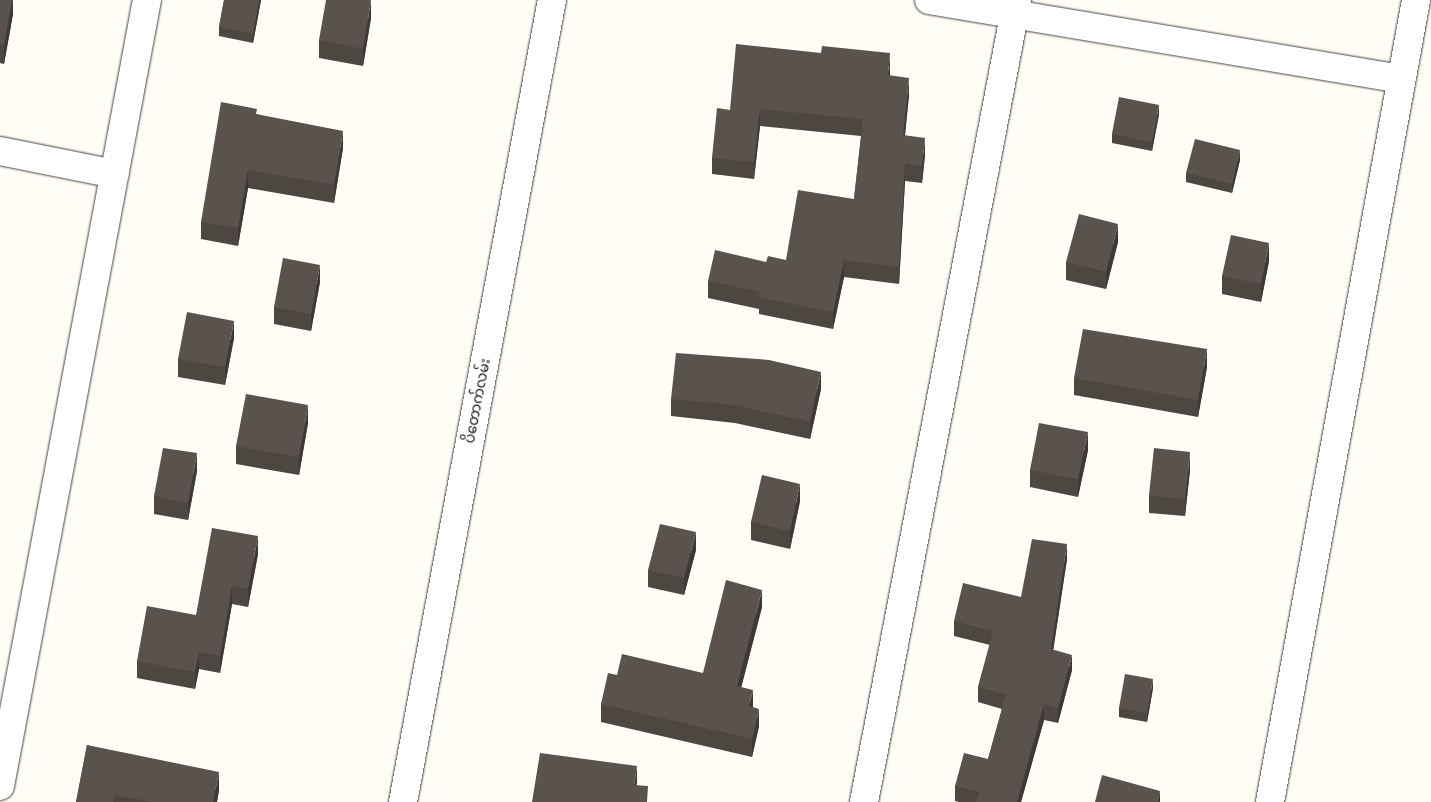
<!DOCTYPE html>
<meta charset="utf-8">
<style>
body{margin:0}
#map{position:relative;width:1431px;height:802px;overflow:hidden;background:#fffdf5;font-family:Bitter,"Noto Sans Myanmar",serif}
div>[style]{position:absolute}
.roads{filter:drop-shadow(0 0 1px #444) drop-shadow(0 0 1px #444)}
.minor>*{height:28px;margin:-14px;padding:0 14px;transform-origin:14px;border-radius:14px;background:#fff}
.wall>*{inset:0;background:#4d4742}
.shaded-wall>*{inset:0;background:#3f3936}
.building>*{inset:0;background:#5a524d}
span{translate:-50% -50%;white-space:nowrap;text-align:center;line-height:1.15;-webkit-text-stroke:5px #fff;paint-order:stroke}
.street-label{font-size:14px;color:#111}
</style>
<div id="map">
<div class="roads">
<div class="minor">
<div style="left:929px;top:0;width:477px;rotate:9.5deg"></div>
<div style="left:0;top:151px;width:117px;rotate:11.3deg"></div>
<div style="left:0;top:786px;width:800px;rotate:-79.41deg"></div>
<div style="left:403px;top:802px;width:816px;rotate:-79.48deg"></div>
<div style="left:864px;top:802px;width:816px;rotate:-79.2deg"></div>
<div style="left:1270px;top:802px;width:815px;rotate:-79.68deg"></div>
</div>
</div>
<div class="wall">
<div style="clip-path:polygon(0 0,13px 0,13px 14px,4px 64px,0 63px)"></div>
<div style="clip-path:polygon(224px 0,261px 0,253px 43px,219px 36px,219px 27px)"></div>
<div style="clip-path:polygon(371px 18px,363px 66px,319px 58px,319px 40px)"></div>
<div style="clip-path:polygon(890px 70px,890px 76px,909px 95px,905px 136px,925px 155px,922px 183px,905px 181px,899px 284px,844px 277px,833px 329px,759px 314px,759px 309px,708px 298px,708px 281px,766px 262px,786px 260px,854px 199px,861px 136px,760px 126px,754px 179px,712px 174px,712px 158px,730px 110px)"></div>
<div style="clip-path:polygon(257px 114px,343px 148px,334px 203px,248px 188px,238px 246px,201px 239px,201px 222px)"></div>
<div style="clip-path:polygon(1159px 114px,1152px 151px,1112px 143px,1112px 134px)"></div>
<div style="clip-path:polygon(1240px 160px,1232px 193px,1186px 182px,1186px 173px)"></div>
<div style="clip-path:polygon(1118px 242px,1106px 289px,1066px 280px,1066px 262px)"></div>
<div style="clip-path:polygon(1269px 261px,1261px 302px,1222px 294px,1222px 276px)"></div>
<div style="clip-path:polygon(320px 282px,311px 331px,274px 324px,274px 307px)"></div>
<div style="clip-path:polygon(234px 338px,225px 385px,178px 377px,178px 359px)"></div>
<div style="clip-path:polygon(1207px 367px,1198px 417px,1074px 395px,1074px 378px)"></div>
<div style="clip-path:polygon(821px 389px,810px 439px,735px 423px,671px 416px,671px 399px)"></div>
<div style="clip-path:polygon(308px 423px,299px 475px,236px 464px,236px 446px)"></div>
<div style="clip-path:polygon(1088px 450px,1078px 497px,1030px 487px,1030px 470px)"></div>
<div style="clip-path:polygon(1190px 470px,1185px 516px,1149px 513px,1149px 495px)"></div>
<div style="clip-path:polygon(197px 471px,188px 520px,154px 514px,154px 496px)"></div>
<div style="clip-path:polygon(800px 501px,790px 549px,751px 540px,751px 522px)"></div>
<div style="clip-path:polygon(696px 550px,684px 595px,648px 587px,648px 570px)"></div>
<div style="clip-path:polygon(258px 554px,248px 607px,232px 604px,220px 673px,199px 669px,195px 689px,137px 678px,137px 661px,196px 615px)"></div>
<div style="clip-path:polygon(1067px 559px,1053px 650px,1072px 670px,1058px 723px,1044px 720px,1021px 802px,959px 802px,955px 801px,955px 786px,988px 759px,1002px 709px,978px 702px,978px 687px,990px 645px,954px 636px,954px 621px,1021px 597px)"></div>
<div style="clip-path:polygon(762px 607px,741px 687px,753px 707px,759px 726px,752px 757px,601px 722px,601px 704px,617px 675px,703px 673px)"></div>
<div style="clip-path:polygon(1153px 688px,1147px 722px,1119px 717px,1119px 708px)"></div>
<div style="clip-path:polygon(87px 745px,219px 790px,217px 802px,76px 802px)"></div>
</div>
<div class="shaded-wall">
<div style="clip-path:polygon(12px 0,13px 14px,4px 64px,4px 46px)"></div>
<div style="clip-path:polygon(259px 0,261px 0,253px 43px,253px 34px)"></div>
<div style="clip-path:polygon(371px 0,371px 18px,363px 66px,363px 49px)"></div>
<div style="clip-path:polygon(890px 53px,890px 70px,888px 92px,888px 75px)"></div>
<div style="clip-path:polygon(909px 78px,909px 95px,903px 152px,903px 135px)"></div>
<div style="clip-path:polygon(1159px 105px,1159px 114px,1152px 151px,1152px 142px)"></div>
<div style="clip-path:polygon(760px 109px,760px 126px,754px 179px,754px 162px)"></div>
<div style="clip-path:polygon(343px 131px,343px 148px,334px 203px,334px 185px)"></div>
<div style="clip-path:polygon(925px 138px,925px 155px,922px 183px,922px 166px)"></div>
<div style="clip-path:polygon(1240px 150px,1240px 160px,1232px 193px,1232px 184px)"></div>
<div style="clip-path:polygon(905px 164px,905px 181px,899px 284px,899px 267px)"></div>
<div style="clip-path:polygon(248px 170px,248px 188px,238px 246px,238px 228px)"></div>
<div style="clip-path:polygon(1118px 224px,1118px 242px,1106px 289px,1106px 272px)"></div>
<div style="clip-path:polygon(1269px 243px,1269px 261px,1261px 302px,1261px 284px)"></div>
<div style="clip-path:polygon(844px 260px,844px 277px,833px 329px,833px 312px)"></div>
<div style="clip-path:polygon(320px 265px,320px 282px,311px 331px,311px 314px)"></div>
<div style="clip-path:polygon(234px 321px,234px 338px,225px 385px,225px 367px)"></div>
<div style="clip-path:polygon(1207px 349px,1207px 367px,1198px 417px,1198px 400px)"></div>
<div style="clip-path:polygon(821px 372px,821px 389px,810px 439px,810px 422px)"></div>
<div style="clip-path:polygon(308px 405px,308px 423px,299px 475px,299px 457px)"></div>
<div style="clip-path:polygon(1088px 432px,1088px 450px,1078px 497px,1078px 479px)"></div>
<div style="clip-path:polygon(1190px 452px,1190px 470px,1185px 516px,1185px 499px)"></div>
<div style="clip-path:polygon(197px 453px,197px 471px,188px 520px,188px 503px)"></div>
<div style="clip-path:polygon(800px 484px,800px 501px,790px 549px,790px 531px)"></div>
<div style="clip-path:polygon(696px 532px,696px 550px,684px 595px,684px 578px)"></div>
<div style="clip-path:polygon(258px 536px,258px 554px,248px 607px,248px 589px)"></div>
<div style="clip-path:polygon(1067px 544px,1067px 559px,1051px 665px,1051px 649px)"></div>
<div style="clip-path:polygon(232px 586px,232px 604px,220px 673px,220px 656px)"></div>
<div style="clip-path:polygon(762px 590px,762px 607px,737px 704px,737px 686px)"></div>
<div style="clip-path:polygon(199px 652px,199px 669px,195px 689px,195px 672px)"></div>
<div style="clip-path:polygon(1072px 655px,1072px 670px,1058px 723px,1058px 708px)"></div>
<div style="clip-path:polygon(1153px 679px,1153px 688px,1147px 722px,1147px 713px)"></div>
<div style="clip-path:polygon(753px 690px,753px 707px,749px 706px)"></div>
<div style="clip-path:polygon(1044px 704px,1044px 720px,1021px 802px,1017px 802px)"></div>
<div style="clip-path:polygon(759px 709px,759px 726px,752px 757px,752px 739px)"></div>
<div style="clip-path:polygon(637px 766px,637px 783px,634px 802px,634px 785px)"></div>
<div style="clip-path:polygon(219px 772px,219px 790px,217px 802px,213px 802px)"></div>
<div style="clip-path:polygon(1160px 791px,1160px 802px,1157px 802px)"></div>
</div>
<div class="building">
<div style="clip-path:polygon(0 0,12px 0,4px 46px,0 45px)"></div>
<div style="clip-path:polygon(224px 0,259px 0,253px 34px,219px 27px)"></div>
<div style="clip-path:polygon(326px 0,371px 0,363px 49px,319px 40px)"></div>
<div style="clip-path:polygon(736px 44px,821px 53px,822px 46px,890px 53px,888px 75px,909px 78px,903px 135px,925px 138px,922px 166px,905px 164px,899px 267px,844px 260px,833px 312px,759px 297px,760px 292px,708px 281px,715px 250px,766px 262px,768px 256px,786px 260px,798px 190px,854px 199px,863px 119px,760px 109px,754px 162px,712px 158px,717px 108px,730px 110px)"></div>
<div style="clip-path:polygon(1119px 97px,1159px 105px,1152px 142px,1112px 134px)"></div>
<div style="clip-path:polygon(221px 102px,257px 109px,256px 114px,343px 131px,334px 185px,248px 170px,238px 228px,201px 222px)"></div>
<div style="clip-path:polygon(1195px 139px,1240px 150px,1232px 184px,1186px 173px)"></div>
<div style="clip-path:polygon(1079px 214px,1118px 224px,1106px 272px,1066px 262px)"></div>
<div style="clip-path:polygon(1231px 235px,1269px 243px,1261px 284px,1222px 276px)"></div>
<div style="clip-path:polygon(283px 258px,320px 265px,311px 314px,274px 307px)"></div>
<div style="clip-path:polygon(187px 312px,234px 321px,225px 367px,178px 359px)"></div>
<div style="clip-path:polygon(1083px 329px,1207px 349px,1198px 400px,1074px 378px)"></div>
<div style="clip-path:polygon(676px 353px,769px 360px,821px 372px,810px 422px,735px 405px,671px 399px)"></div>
<div style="clip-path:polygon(246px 394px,308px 405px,299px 457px,236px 446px)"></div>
<div style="clip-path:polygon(1039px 423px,1088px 432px,1078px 479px,1030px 470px)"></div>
<div style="clip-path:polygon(163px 448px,197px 453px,188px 503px,154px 496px)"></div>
<div style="clip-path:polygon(1154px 448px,1190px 452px,1185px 499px,1149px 495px)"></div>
<div style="clip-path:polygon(762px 475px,800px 484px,790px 531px,751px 522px)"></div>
<div style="clip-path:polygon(660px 524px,696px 532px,684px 578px,648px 570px)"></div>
<div style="clip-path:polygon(212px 528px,258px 536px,248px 589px,232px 586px,220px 656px,199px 652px,195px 672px,137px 661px,147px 606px,196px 615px)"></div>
<div style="clip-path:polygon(1032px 539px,1067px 544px,1051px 649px,1072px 655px,1058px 708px,1044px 704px,1017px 802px,976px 802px,979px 792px,955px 786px,964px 753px,988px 759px,1006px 694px,978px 687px,993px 631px,954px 621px,963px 583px,1021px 597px)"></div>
<div style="clip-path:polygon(726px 580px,762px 590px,737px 686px,753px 690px,749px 706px,759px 709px,752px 739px,601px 704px,608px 673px,617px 675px,622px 654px,703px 673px)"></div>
<div style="clip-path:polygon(1125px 674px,1153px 679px,1147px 713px,1119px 708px)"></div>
<div style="clip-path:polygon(87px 745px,219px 772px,213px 802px,154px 802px,114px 795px,113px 802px,76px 802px)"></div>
<div style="clip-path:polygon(540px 753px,637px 766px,634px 785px,648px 786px,647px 802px,532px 802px)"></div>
<div style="clip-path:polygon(1102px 775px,1160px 791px,1157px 802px,1095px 802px)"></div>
</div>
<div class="street-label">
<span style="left:478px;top:401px;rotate:-79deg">ပိတောက်လမ်း</span>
</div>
</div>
